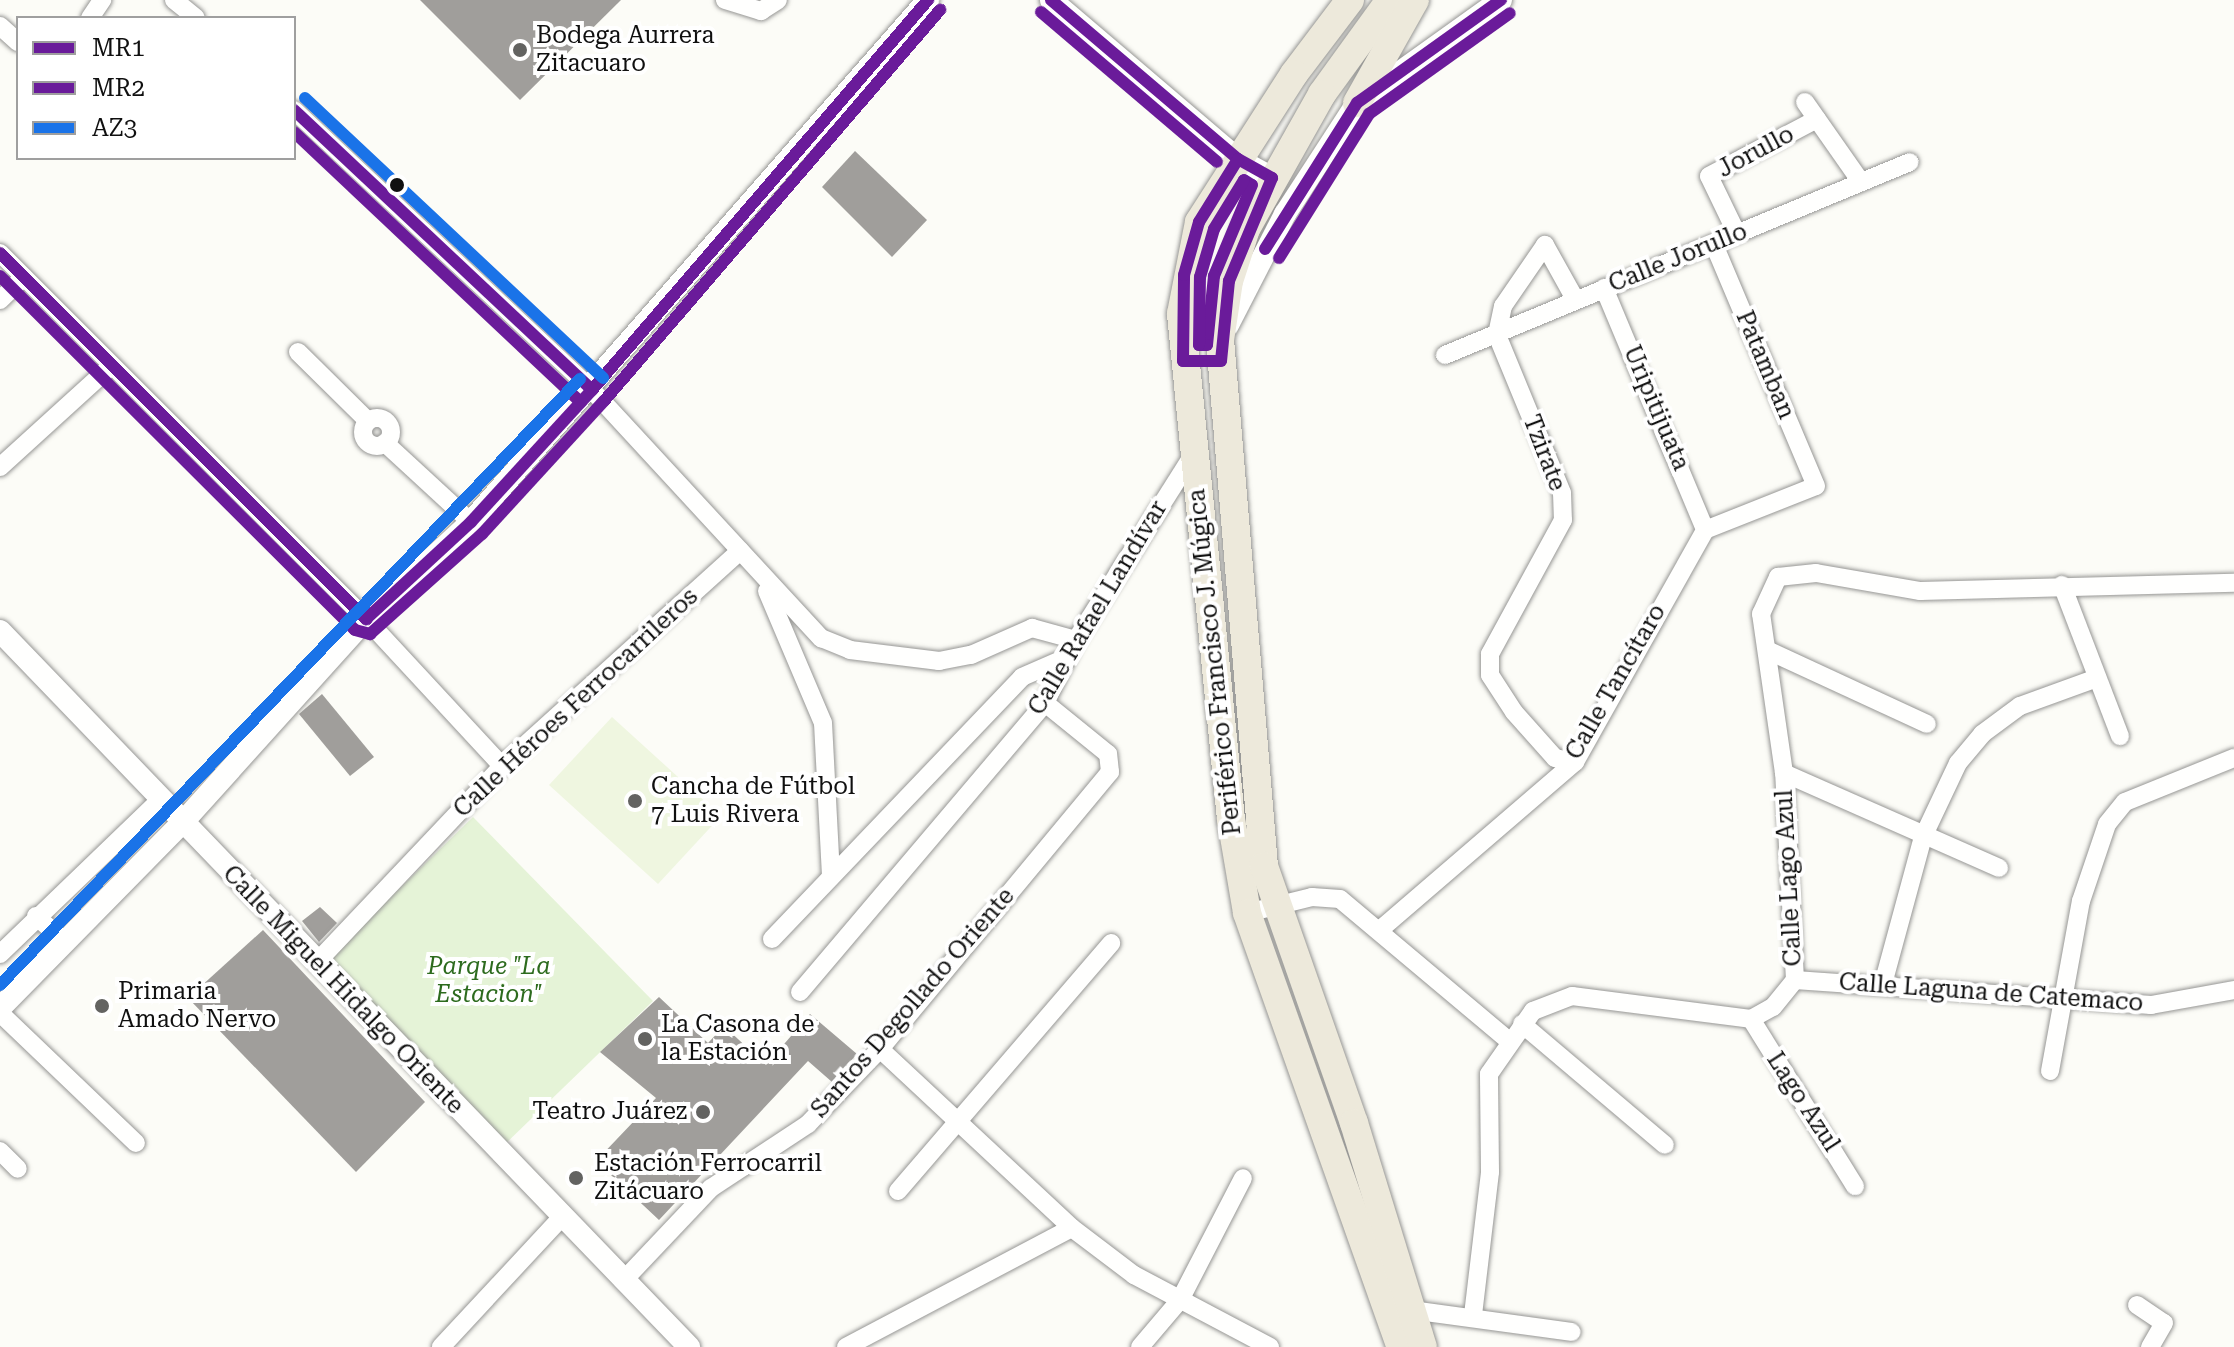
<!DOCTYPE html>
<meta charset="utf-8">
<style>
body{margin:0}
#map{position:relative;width:2234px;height:1347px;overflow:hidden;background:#fcfcf7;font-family:"Roboto Serif",serif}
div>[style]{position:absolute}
.green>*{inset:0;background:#e5f3d7}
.pitch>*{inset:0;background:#eff6e0}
.building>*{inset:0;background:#a09e9b}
.roads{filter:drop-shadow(0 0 2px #969694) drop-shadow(0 0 2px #969694)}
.minor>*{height:18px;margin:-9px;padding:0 9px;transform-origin:9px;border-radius:9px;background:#fffffe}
.minor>.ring{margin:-9px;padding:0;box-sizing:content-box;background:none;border:18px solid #fffffe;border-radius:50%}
.tertiary>*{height:22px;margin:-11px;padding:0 11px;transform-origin:11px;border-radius:11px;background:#fffffe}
.primary>*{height:28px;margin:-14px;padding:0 14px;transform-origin:14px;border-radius:14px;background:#ede9db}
.bus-1>*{height:12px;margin:-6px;padding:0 6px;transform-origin:6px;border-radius:6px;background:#6a1b9a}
.bus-2>*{height:12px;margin:-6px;padding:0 6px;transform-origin:6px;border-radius:6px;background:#6a1b9a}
.bus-3>*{height:12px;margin:-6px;padding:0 6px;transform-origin:6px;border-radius:6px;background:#1a73e8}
.dots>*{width:22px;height:22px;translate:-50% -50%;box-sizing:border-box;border:4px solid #fff;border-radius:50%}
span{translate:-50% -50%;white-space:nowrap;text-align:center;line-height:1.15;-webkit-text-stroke:8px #fff;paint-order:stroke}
.poi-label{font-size:24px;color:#101010}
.left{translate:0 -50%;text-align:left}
.right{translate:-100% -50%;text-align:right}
.street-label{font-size:24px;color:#101010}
.park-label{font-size:24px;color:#2d6b1e;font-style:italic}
.legend{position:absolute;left:16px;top:16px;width:280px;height:144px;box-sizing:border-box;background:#fff;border:2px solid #9f9f9f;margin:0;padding:10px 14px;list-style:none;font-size:24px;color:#101010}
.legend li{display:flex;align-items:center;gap:16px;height:40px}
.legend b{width:40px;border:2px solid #9f9f9f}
</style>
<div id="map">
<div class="green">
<div style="clip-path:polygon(473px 817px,653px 1001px,504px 1145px,325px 961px)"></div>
</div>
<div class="pitch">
<div style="clip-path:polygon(612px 717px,721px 816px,658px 884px,549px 785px)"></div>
</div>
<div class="building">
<div style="clip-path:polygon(420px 0,621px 0,520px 100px)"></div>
<div style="clip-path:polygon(855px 151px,927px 220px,892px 257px,822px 187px)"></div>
<div style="clip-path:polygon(322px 694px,374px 757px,350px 776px,299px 714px)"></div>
<div style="clip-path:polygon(320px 907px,337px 923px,319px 942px,302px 921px)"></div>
<div style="clip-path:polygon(263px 930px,425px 1102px,356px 1172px,188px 998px)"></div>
<div style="clip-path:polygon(659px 997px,708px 1043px,724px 1026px,766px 1065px,810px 1014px,857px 1054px,832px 1082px,808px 1061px,659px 1220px,596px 1161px,656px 1098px,600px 1052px)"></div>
</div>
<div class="roads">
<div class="minor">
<div style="left:174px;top:0;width:28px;rotate:39deg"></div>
<div style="left:725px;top:0;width:38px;rotate:17deg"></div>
<div style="left:761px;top:11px;width:20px;rotate:-33deg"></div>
<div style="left:90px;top:18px;width:22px;rotate:-56deg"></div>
<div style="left:0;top:26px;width:24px;rotate:42deg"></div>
<div style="left:1805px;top:102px;width:98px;rotate:55deg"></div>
<div style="left:294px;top:110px;width:409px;rotate:43.2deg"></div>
<div style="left:592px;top:390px;width:338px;rotate:47.3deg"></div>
<div style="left:821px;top:638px;width:31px;rotate:22deg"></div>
<div style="left:850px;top:650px;width:90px;rotate:7deg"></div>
<div style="left:939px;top:661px;width:33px;rotate:-11deg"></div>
<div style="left:971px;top:655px;width:67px;rotate:-23.9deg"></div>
<div style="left:1032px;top:628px;width:46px;rotate:15.3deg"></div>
<div style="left:1737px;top:234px;width:64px;rotate:-115.8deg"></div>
<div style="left:1709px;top:176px;width:122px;rotate:-27.8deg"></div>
<div style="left:0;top:253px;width:518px;rotate:45deg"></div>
<div style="left:366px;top:619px;width:200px;rotate:47.2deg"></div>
<div style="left:1604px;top:288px;width:262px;rotate:67.3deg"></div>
<div style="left:1575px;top:299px;width:62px;rotate:-119.1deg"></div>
<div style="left:1545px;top:245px;width:74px;rotate:124.5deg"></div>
<div style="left:1503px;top:306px;width:30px;rotate:102deg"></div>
<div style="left:1497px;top:335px;width:171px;rotate:67.6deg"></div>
<div style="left:1562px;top:493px;width:27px;rotate:88deg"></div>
<div style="left:1563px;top:520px;width:153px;rotate:118.6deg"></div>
<div style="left:1490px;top:654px;width:21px;rotate:90deg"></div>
<div style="left:1490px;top:675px;width:44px;rotate:57deg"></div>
<div style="left:1514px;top:712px;width:62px;rotate:48.3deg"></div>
<div style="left:1555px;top:758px;width:20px;rotate:11deg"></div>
<div style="left:0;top:300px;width:33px;rotate:-44deg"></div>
<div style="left:298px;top:352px;width:98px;rotate:44.6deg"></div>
<div style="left:1445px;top:355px;width:503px;rotate:-22.54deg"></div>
<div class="ring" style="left:363px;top:418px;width:10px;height:10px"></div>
<div style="left:385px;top:443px;width:117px;rotate:42.6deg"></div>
<div style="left:0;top:467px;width:150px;rotate:-42.3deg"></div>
<div style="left:2062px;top:585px;width:162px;rotate:69deg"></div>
<div style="left:767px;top:591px;width:143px;rotate:67deg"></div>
<div style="left:823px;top:723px;width:154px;rotate:87deg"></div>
<div style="left:1767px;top:650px;width:176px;rotate:24.8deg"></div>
<div style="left:1784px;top:773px;width:235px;rotate:23.8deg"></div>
<div style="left:1247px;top:913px;width:67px;rotate:-13.8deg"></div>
<div style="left:1312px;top:897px;width:28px;rotate:4deg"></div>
<div style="left:1340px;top:899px;width:221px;rotate:40deg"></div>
<div style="left:36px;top:916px;width:38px;rotate:42deg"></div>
<div style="left:1382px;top:928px;width:255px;rotate:-40.7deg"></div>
<div style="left:1575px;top:762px;width:266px;rotate:-60.7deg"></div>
<div style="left:1705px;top:530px;width:119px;rotate:-21.6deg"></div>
<div style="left:1816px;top:486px;width:263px;rotate:-112.9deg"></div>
<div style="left:772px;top:939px;width:362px;rotate:-46.3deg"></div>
<div style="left:1022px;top:677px;width:50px;rotate:-23.5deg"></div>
<div style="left:0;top:954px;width:222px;rotate:-43.9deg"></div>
<div style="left:316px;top:963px;width:271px;rotate:-46.6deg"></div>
<div style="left:502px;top:766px;width:321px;rotate:-42.1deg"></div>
<div style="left:1795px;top:980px;width:357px;rotate:4deg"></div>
<div style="left:2151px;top:1005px;width:84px;rotate:-10.2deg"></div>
<div style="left:1883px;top:984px;width:152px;rotate:-74.8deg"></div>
<div style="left:1923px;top:837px;width:82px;rotate:-64.7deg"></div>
<div style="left:1958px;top:763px;width:38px;rotate:-50deg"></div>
<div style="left:1982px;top:734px;width:47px;rotate:-36.4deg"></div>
<div style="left:2020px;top:706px;width:82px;rotate:-20deg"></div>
<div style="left:800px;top:992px;width:379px;rotate:-49.7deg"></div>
<div style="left:1045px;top:703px;width:70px;rotate:-63.8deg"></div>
<div style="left:1076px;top:640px;width:219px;rotate:-57.7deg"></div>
<div style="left:0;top:1013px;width:188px;rotate:43.7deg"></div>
<div style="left:1751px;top:1019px;width:197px;rotate:58.1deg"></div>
<div style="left:1522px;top:1024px;width:187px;rotate:40.2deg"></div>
<div style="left:880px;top:1049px;width:262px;rotate:43deg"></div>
<div style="left:1072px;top:1228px;width:78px;rotate:37.2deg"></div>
<div style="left:1134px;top:1275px;width:154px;rotate:27.9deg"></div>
<div style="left:2050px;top:1071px;width:173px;rotate:-79.7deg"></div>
<div style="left:2081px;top:901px;width:81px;rotate:-71.3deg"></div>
<div style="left:2107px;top:824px;width:28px;rotate:-51deg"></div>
<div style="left:2125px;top:802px;width:118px;rotate:-22deg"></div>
<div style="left:0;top:1151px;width:25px;rotate:45deg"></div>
<div style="left:898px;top:1191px;width:327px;rotate:-49.3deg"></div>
<div style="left:623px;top:1281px;width:128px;rotate:-46.6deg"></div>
<div style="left:711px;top:1188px;width:116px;rotate:-33.4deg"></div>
<div style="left:808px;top:1124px;width:104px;rotate:-46.2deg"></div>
<div style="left:880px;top:1049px;width:360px;rotate:-50.3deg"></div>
<div style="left:1110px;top:772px;width:18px;rotate:-96deg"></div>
<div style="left:1108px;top:754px;width:81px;rotate:-141deg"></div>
<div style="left:2137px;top:1305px;width:32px;rotate:34deg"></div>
<div style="left:2164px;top:1323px;width:28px;rotate:120deg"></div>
<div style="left:1411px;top:1310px;width:162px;rotate:7.8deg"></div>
<div style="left:1473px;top:1315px;width:144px;rotate:-83.2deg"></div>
<div style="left:1490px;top:1172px;width:98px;rotate:-90.6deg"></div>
<div style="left:1489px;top:1074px;width:77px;rotate:-55.1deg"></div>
<div style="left:1533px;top:1011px;width:42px;rotate:-21deg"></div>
<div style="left:1572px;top:996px;width:180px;rotate:7.3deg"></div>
<div style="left:1751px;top:1019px;width:25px;rotate:-29deg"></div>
<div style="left:1773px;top:1007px;width:35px;rotate:-51deg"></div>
<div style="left:1795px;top:980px;width:207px;rotate:-93deg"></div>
<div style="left:1784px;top:773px;width:161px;rotate:-98.2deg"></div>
<div style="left:1761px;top:614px;width:41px;rotate:-65.3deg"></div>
<div style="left:1778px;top:577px;width:38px;rotate:-6deg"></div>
<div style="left:1816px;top:573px;width:106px;rotate:9.8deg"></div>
<div style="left:1920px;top:591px;width:314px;rotate:-1.5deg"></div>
<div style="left:441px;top:1347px;width:176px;rotate:-47.1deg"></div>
<div style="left:846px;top:1347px;width:255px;rotate:-27.8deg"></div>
<div style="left:1140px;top:1347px;width:62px;rotate:-49.6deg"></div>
<div style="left:1180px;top:1300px;width:137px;rotate:-62.7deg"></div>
</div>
<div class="tertiary">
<div style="left:1051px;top:0;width:245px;rotate:40.4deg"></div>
<div style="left:1238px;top:159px;width:39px;rotate:29deg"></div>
<div style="left:1228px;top:325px;width:125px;rotate:-62.8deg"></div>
<div style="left:1285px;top:214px;width:132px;rotate:-57deg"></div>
<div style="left:1357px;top:103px;width:177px;rotate:-35.6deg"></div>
<div style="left:0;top:631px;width:994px;rotate:46.1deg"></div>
<div style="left:0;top:1008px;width:261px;rotate:-45.5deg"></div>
<div style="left:183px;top:822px;width:273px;rotate:-48deg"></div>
<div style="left:366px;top:619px;width:143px;rotate:-42.7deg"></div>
<div style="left:471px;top:522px;width:694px;rotate:-48.8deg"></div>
</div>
<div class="primary">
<div style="left:1350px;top:0;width:93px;rotate:127.1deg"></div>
<div style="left:1294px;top:74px;width:176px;rotate:122.7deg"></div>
<div style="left:1199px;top:222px;width:94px;rotate:101.1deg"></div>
<div style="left:1181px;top:314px;width:507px;rotate:84.35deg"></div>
<div style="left:1231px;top:819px;width:95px;rotate:80.3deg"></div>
<div style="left:1247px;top:913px;width:461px;rotate:70.5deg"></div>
<div style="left:1390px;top:0;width:116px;rotate:125.9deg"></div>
<div style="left:1322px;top:94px;width:155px;rotate:119.4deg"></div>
<div style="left:1246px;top:229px;width:55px;rotate:108.1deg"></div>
<div style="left:1229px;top:281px;width:60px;rotate:98.7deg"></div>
<div style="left:1220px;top:340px;width:528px;rotate:85.22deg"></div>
<div style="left:1264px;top:866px;width:272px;rotate:70.7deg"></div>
<div style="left:1354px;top:1123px;width:234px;rotate:72.9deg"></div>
<div style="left:1357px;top:103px;width:118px;rotate:-60.6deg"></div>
</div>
</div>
<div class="bus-1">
<div style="left:1051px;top:0;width:245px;rotate:40.4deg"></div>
<div style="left:294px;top:110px;width:409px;rotate:43.2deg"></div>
<div style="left:1238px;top:159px;width:39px;rotate:29deg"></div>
<div style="left:1272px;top:178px;width:112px;rotate:112.7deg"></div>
<div style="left:1229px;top:281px;width:80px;rotate:95.7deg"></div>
<div style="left:1221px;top:361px;width:38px;rotate:180deg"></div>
<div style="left:1183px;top:361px;width:86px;rotate:-89.3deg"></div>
<div style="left:1184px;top:275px;width:55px;rotate:-74.2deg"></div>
<div style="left:1199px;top:222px;width:74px;rotate:-58.2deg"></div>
<div style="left:1265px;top:249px;width:173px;rotate:-57.8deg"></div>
<div style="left:1357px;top:103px;width:177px;rotate:-35.6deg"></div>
<div style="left:0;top:253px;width:518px;rotate:45deg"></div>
<div style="left:366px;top:619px;width:143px;rotate:-42.7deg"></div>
<div style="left:471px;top:522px;width:179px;rotate:-47.5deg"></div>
<div style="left:592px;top:390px;width:515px;rotate:-49.25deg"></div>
</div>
<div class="bus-2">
<div style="left:1041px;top:12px;width:231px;rotate:40.4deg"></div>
<div style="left:294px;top:132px;width:394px;rotate:43.3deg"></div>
<div style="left:1244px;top:180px;width:9px;rotate:32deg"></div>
<div style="left:1252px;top:185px;width:99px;rotate:112.7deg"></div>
<div style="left:1214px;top:276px;width:69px;rotate:95.8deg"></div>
<div style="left:1207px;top:345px;width:8px;rotate:180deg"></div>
<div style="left:1199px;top:345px;width:68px;rotate:-89.2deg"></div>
<div style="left:1200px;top:277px;width:50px;rotate:-73.7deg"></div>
<div style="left:1214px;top:229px;width:57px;rotate:-58.5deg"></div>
<div style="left:1279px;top:258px;width:170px;rotate:-58deg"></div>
<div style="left:1369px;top:114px;width:173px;rotate:-35.6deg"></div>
<div style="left:0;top:276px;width:501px;rotate:44.92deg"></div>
<div style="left:355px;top:630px;width:16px;rotate:15deg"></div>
<div style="left:370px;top:634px;width:150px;rotate:-41.8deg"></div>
<div style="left:482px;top:534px;width:180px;rotate:-47.5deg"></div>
<div style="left:604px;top:401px;width:516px;rotate:-49.33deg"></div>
</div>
<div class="bus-3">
<div style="left:305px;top:98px;width:409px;rotate:43.2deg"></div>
<div style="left:0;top:985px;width:839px;rotate:-46.26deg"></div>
</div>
<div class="dots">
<div style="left:520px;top:50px;background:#636361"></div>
<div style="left:397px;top:185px;background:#101010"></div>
<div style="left:635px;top:801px;background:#636361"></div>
<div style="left:102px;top:1006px;background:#636361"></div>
<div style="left:645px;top:1039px;background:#636361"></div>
<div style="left:703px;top:1112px;background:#636361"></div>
<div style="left:576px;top:1178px;background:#636361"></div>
</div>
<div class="poi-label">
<span class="left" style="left:536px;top:50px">Bodega Aurrera<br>Zitacuaro</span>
<span class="left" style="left:651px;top:801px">Cancha de Fútbol<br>7 Luis Rivera</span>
<span class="left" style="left:118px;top:1006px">Primaria<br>Amado Nervo</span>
<span class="left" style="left:661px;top:1039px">La Casona de<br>la Estación</span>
<span class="right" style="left:687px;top:1112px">Teatro Juárez</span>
<span class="left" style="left:594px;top:1178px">Estación Ferrocarril<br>Zitácuaro</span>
</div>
<div class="street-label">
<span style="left:1756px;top:152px;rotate:-28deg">Jorullo</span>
<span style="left:1678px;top:258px;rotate:-22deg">Calle Jorullo</span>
<span style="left:1765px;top:365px;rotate:67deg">Patamban</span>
<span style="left:1656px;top:408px;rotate:67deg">Uripitijuata</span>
<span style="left:1544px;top:453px;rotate:69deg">Tzirate</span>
<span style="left:1098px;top:608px;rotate:-59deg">Calle Rafael Landívar</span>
<span style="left:1215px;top:662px;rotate:-96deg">Periférico Francisco J. Múgica</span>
<span style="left:1616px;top:682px;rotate:-60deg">Calle Tancítaro</span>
<span style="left:576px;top:703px;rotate:-43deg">Calle Héroes Ferrocarrileros</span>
<span style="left:1789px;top:878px;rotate:-93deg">Calle Lago Azul</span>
<span style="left:343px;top:990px;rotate:46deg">Calle Miguel Hidalgo Oriente</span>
<span style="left:1991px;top:993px;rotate:4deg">Calle Laguna de Catemaco</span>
<span style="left:913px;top:1003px;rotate:-49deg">Santos Degollado Oriente</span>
<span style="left:1803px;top:1102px;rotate:57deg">Lago Azul</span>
</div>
<div class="park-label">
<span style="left:489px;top:981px">Parque "La<br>Estacion"</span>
</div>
<ul class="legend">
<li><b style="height:10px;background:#6a1b9a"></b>MR1</li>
<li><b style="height:10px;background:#6a1b9a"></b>MR2</li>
<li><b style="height:10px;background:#1a73e8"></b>AZ3</li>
</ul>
</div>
